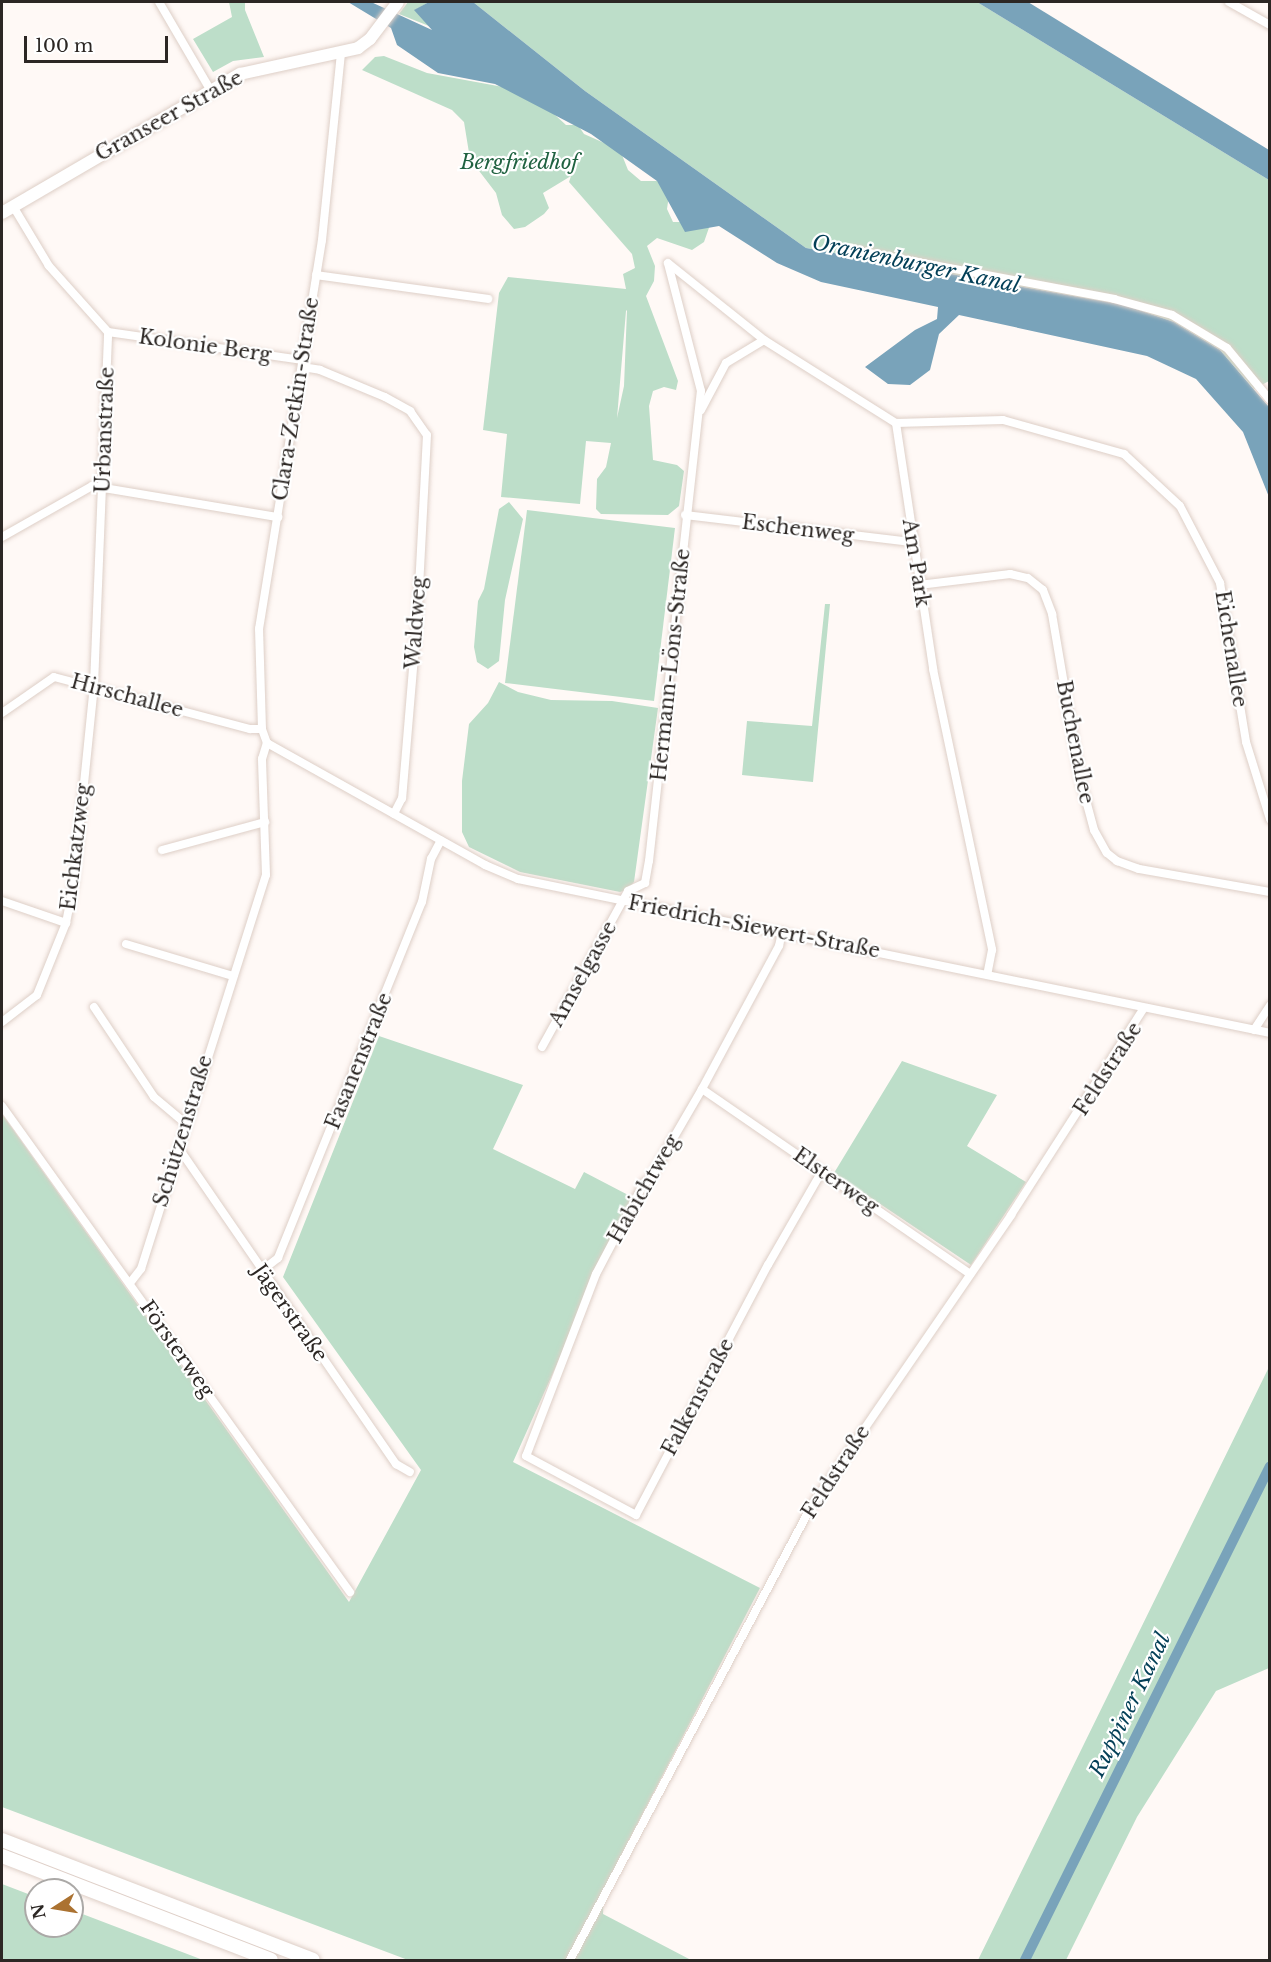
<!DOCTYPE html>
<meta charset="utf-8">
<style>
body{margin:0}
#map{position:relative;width:1271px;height:1962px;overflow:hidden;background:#fff9f6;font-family:"Libre Baskerville",serif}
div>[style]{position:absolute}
.green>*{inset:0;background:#bddec9}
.water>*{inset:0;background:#79a3ba}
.canal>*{height:10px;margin:-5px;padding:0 5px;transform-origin:5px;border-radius:5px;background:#79a3ba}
.roads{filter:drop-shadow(0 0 2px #decfc7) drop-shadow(0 0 2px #decfc7)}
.minor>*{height:8px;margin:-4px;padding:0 4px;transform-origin:4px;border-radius:4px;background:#fff}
.secondary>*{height:12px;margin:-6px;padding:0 6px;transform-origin:6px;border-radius:6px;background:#fff}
.trunk>*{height:14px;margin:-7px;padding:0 7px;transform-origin:7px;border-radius:7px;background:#fff}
span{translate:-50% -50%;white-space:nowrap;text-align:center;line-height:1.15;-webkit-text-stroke:4.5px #fff;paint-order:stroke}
.street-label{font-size:20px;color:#2c2724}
.park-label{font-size:20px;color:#206241;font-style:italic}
.water-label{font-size:21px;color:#033f57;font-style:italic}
.frame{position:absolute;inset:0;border:3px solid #2c2724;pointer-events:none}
.north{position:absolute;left:24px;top:1878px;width:60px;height:60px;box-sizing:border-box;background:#fff;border:2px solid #aba9a7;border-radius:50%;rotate:258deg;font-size:16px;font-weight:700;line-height:24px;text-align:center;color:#2c2724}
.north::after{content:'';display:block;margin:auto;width:21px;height:27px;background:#ab7231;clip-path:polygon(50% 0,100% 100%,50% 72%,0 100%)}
.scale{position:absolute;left:24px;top:36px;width:144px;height:27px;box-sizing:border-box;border:3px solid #2c2724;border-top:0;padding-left:8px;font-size:18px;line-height:21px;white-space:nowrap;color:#2c2724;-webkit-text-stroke:4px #fff;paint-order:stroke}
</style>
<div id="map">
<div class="green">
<div style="clip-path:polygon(229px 2px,245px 2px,245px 10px,264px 57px,233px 61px,213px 72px,193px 39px,232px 17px)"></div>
<div style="clip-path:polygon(408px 2px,429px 2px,415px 10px,434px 28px,399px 14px)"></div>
<div style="clip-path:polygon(473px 2px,977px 2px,1269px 180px,1269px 381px,1254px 389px,1220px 350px,1174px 322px,1124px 305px,806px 248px,585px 91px)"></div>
<div style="clip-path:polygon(evenodd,384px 56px,427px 73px,530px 92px,566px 125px,578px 125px,584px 134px,620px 150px,628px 170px,641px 181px,657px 181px,670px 188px,667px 209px,673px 222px,711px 222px,704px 242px,692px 250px,657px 238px,647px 246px,655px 266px,654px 281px,646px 296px,678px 381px,676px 390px,664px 387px,653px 391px,649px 406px,653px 460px,677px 465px,684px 471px,679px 506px,668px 515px,601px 514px,596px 509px,597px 479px,606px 467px,611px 443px,586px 441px,580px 504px,501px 497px,507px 434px,483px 430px,499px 293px,508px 277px,626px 289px,623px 274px,635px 268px,632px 254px,569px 182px,571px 176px,543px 193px,549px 208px,544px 214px,525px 227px,514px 229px,502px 215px,496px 193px,470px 159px,464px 122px,452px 110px,362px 70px,375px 57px,384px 56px,627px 310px,624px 386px,617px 418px,626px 311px,627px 310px)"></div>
<div style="clip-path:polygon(509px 502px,523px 519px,505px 600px,499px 661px,488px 669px,477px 662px,474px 647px,478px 601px,484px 589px,499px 509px)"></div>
<div style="clip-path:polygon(527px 510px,675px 528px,654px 701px,505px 683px)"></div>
<div style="clip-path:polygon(825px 604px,830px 604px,813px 782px,742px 775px,747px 721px,812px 726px)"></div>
<div style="clip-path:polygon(499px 682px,518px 692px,551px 700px,612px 701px,658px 708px,634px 882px,627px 890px,620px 892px,520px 872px,469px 847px,462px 832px,462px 781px,469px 724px,488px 703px)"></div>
<div style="clip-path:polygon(379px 1036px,523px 1085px,493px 1149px,575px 1189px,584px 1172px,632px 1197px,513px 1462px,760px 1588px,604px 1888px,603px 1914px,691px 1960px,408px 1960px,2px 1807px,2px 1114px,349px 1602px,421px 1470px,283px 1277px)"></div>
<div style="clip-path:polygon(902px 1061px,997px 1095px,967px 1146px,1026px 1182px,971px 1265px,834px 1173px)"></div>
<div style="clip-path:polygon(1269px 1367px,1269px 1668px,1216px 1691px,1137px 1817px,1066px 1960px,978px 1960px)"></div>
<div style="clip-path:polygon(2px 1884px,36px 1897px,36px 1926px,72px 1926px,72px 1910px,203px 1960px,2px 1960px)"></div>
</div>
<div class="water">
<div style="clip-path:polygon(348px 2px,371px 2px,432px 30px,414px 10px,429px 2px,473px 2px,585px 91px,806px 248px,1124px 305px,1174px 322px,1220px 350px,1269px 407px,1269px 497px,1243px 432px,1196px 379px,1147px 356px,959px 315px,939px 334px,930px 370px,910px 385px,888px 384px,865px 367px,915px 330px,937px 319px,938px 307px,821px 282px,777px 263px,719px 226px,685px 232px,657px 181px,591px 134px,495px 84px,438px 73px,397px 45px,391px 28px)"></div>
<div style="clip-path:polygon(977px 2px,1028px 2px,1269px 150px,1269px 180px)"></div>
</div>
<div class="canal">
<div style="left:1025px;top:1960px;width:551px;rotate:-63.62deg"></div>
</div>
<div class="roads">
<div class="minor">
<div style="left:159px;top:2px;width:103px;rotate:59.7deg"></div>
<div style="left:1229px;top:2px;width:47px;rotate:29.3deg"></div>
<div style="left:853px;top:250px;width:266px;rotate:10.6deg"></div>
<div style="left:1114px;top:299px;width:60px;rotate:15.4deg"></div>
<div style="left:1172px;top:315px;width:64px;rotate:31deg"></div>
<div style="left:1227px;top:348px;width:67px;rotate:50.4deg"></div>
<div style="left:668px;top:263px;width:123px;rotate:38.7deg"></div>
<div style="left:764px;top:340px;width:156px;rotate:32.2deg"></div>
<div style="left:896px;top:423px;width:249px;rotate:81.4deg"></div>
<div style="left:933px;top:669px;width:287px;rotate:78.1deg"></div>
<div style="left:992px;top:950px;width:25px;rotate:101deg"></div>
<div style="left:316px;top:275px;width:174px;rotate:7.9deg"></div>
<div style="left:108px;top:332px;width:197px;rotate:8.2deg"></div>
<div style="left:302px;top:367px;width:18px;rotate:9deg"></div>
<div style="left:320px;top:370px;width:70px;rotate:22.6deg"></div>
<div style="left:385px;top:397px;width:29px;rotate:29deg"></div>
<div style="left:410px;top:411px;width:29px;rotate:55deg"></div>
<div style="left:427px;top:435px;width:174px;rotate:93deg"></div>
<div style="left:418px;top:609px;width:190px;rotate:94.8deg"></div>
<div style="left:402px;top:798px;width:18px;rotate:117deg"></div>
<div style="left:701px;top:410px;width:53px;rotate:-62deg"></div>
<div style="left:726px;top:363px;width:44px;rotate:-31.2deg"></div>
<div style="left:896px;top:423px;width:107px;rotate:-1.6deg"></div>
<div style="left:1003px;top:420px;width:126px;rotate:15.7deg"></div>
<div style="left:1124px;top:454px;width:76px;rotate:42.9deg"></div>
<div style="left:1180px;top:506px;width:87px;rotate:62.5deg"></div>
<div style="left:1220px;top:583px;width:161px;rotate:80.7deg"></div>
<div style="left:1246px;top:742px;width:81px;rotate:72.7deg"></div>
<div style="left:685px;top:515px;width:228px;rotate:6.8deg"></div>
<div style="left:2px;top:537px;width:103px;rotate:-29.5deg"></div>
<div style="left:92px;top:486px;width:189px;rotate:9.5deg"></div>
<div style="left:919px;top:585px;width:92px;rotate:-6.9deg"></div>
<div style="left:1010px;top:574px;width:18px;rotate:13deg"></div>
<div style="left:1028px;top:578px;width:19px;rotate:39deg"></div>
<div style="left:1043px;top:590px;width:26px;rotate:69deg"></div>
<div style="left:1052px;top:614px;width:166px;rotate:80.3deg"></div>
<div style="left:1080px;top:778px;width:54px;rotate:74.9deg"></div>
<div style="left:1094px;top:830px;width:26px;rotate:61deg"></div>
<div style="left:1107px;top:853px;width:13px;rotate:39deg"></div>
<div style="left:1117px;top:861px;width:23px;rotate:20deg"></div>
<div style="left:1139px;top:869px;width:133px;rotate:10deg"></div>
<div style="left:2px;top:713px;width:63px;rotate:-34.7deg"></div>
<div style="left:54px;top:677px;width:203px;rotate:14.9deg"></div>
<div style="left:250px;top:729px;width:12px"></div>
<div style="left:267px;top:743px;width:250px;rotate:29.2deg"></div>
<div style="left:485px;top:865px;width:36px;rotate:23deg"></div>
<div style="left:518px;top:879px;width:768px;rotate:11.57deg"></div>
<div style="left:267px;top:743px;width:15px;rotate:-110deg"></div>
<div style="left:262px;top:729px;width:100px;rotate:-91.7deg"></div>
<div style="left:259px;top:629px;width:394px;rotate:-80.8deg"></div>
<div style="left:322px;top:240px;width:187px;rotate:-84.2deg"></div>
<div style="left:162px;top:850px;width:107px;rotate:-15.2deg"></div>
<div style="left:2px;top:901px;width:68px;rotate:19deg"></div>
<div style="left:782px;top:932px;width:14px;rotate:102deg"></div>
<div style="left:779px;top:946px;width:162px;rotate:118.3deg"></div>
<div style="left:702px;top:1089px;width:105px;rotate:120.2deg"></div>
<div style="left:649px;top:1180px;width:6px;rotate:149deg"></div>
<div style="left:644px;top:1183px;width:103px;rotate:117.8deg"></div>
<div style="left:596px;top:1274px;width:195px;rotate:111deg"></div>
<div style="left:526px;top:1456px;width:125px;rotate:28.2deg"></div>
<div style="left:636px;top:1515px;width:283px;rotate:-62.2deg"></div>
<div style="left:768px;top:1265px;width:108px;rotate:-60.1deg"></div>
<div style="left:126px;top:944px;width:112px;rotate:16.7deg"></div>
<div style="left:94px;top:1007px;width:108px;rotate:56.3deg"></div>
<div style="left:154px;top:1097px;width:39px;rotate:40deg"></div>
<div style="left:2px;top:1022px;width:44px;rotate:-37.6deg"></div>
<div style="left:37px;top:995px;width:78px;rotate:-68.1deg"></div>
<div style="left:66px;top:923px;width:42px;rotate:-79deg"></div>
<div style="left:74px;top:882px;width:198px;rotate:-84.2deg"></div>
<div style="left:94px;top:685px;width:353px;rotate:-87.7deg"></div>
<div style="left:108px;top:332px;width:89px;rotate:-131.8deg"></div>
<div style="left:49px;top:266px;width:70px;rotate:-121deg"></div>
<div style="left:1254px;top:1030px;width:30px;rotate:-57deg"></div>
<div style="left:542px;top:1047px;width:178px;rotate:-61.1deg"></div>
<div style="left:628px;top:891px;width:19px;rotate:-25deg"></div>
<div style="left:645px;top:883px;width:22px;rotate:-80deg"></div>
<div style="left:649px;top:861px;width:473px;rotate:-83.7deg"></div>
<div style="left:701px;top:391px;width:132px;rotate:-104.5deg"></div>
<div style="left:702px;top:1089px;width:326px;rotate:34.6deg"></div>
<div style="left:2px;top:1106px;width:598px;rotate:54.4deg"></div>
<div style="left:178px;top:1147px;width:385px;rotate:55.5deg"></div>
<div style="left:396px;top:1464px;width:16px;rotate:30deg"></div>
<div style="left:260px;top:1272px;width:23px;rotate:-38deg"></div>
<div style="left:278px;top:1258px;width:384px;rotate:-68deg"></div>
<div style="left:422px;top:902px;width:44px;rotate:-78.2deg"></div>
<div style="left:431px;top:859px;width:21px;rotate:-62deg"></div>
<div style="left:130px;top:1283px;width:18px;rotate:-52deg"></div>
<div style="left:141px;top:1269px;width:413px;rotate:-72.4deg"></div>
<div style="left:266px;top:875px;width:116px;rotate:-92deg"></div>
<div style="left:262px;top:759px;width:17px;rotate:-73deg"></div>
<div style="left:570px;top:1960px;width:515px;rotate:-61.99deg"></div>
<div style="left:812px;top:1505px;width:352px;rotate:-55.5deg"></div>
<div style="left:1011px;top:1215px;width:246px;rotate:-57.3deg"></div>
</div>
<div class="secondary">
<div style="left:2px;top:213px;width:276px;rotate:-30.3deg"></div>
<div style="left:240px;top:74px;width:121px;rotate:-12.4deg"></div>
<div style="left:358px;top:48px;width:15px;rotate:-37deg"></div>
<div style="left:370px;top:39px;width:46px;rotate:-52.9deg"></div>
</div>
<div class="trunk">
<div style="left:2px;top:1840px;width:333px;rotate:21.1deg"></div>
<div style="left:2px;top:1856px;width:288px;rotate:21.1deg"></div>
</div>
</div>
<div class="street-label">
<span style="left:169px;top:116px;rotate:-29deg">Granseer Straße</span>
<span style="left:205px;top:346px;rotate:8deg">Kolonie Berg</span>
<span style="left:296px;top:399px;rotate:-81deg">Clara-Zetkin-Straße</span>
<span style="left:105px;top:430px;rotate:-88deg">Urbanstraße</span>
<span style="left:798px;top:529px;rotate:7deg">Eschenweg</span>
<span style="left:916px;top:563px;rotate:81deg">Am Park</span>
<span style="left:416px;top:623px;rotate:-86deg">Waldweg</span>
<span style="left:1231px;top:649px;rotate:81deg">Eichenallee</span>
<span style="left:671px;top:665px;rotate:-84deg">Hermann-Löns-Straße</span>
<span style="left:127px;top:696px;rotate:15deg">Hirschallee</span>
<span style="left:1075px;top:742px;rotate:79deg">Buchenallee</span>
<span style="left:76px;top:847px;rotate:-83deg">Eichkatzweg</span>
<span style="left:754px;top:927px;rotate:11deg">Friedrich-Siewert-Straße</span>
<span style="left:583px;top:974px;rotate:-61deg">Amselgasse</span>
<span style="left:359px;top:1061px;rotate:-68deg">Fasanenstraße</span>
<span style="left:1108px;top:1069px;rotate:-57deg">Feldstraße</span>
<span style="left:183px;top:1131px;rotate:-73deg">Schützenstraße</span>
<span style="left:836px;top:1181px;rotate:35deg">Elsterweg</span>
<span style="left:644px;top:1189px;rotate:-60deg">Habichtweg</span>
<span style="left:290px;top:1313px;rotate:55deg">Jägerstraße</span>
<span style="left:177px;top:1349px;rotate:55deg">Försterweg</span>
<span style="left:698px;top:1397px;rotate:-62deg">Falkenstraße</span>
<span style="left:836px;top:1472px;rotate:-57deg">Feldstraße</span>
</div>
<div class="park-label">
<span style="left:519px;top:162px">Bergfriedhof</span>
</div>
<div class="water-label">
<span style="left:916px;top:264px;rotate:12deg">Oranienburger Kanal</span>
<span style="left:1130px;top:1705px;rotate:-64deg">Ruppiner Kanal</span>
</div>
<div class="frame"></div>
<div class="north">N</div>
<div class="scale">100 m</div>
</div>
